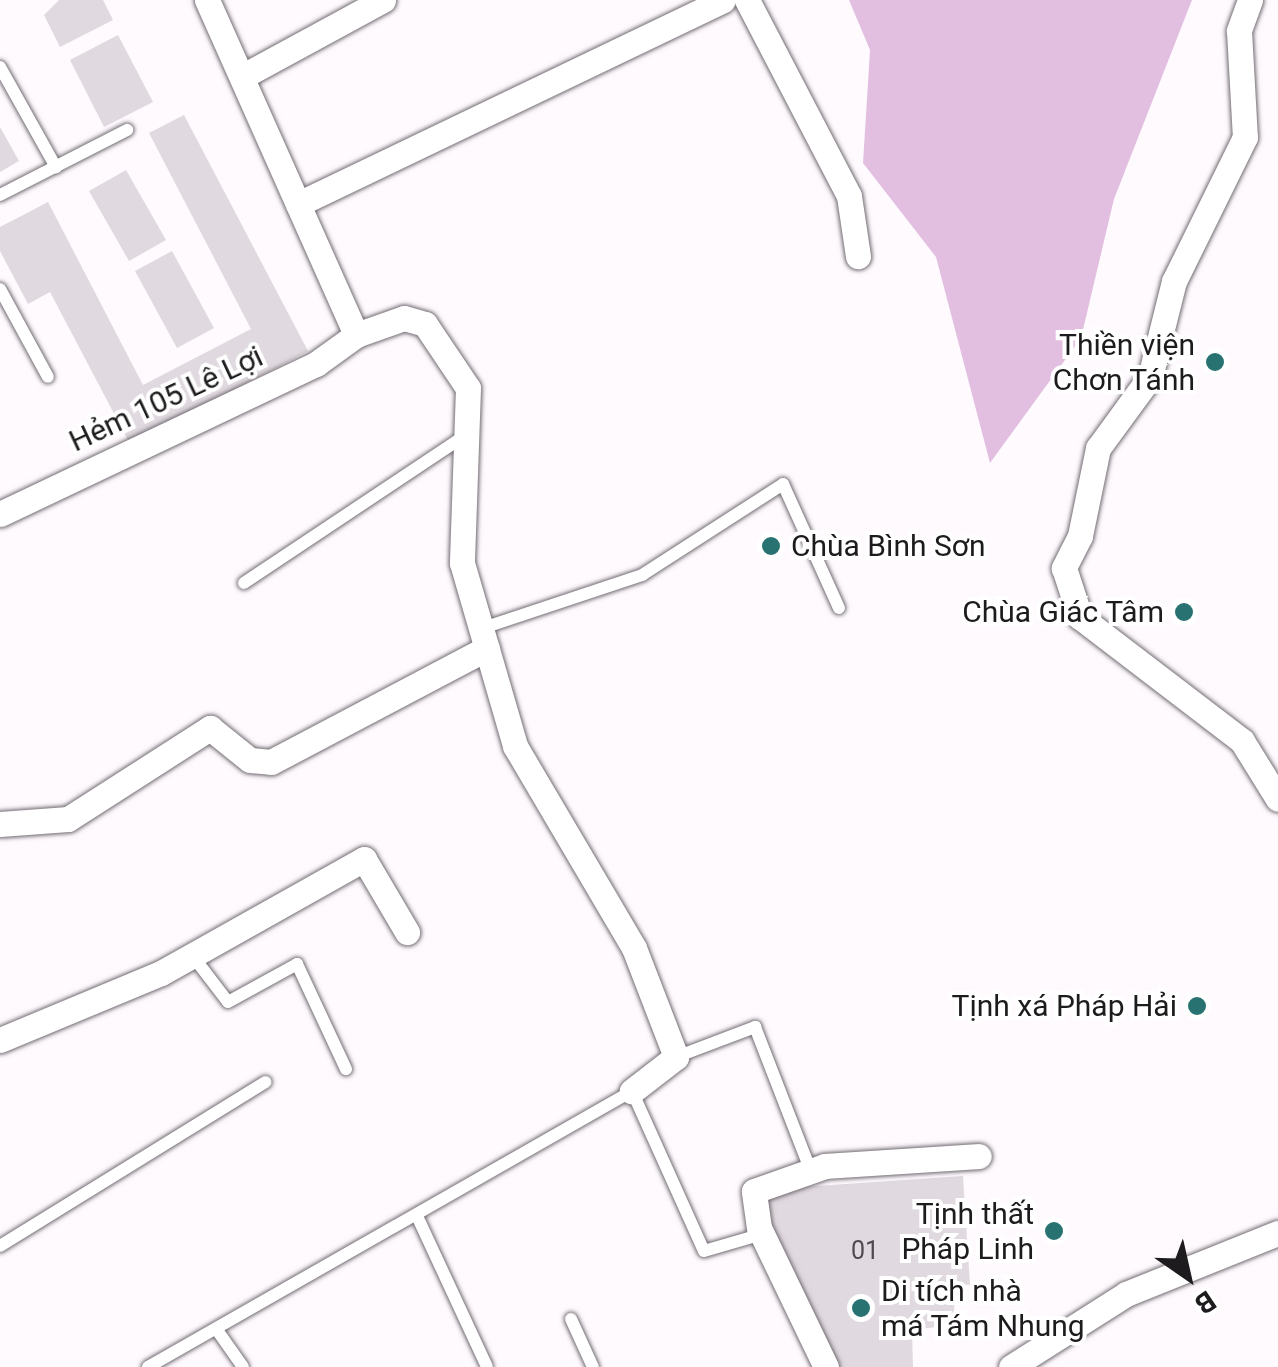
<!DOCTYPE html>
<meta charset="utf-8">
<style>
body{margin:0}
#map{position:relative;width:1278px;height:1367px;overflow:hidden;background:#fefafe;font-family:Roboto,sans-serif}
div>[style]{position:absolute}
.green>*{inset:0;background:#e2bfe0}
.building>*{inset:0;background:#e0d9df}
.roads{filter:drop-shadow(0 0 2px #736d73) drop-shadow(0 0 2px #736d73)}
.lane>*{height:12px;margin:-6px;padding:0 6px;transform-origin:6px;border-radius:6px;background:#fff}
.street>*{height:25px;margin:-12.5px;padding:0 12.5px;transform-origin:12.5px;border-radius:12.5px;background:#fff}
.dots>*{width:28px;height:28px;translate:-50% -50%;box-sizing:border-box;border:5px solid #fff;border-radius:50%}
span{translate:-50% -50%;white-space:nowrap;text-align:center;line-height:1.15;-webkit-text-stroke:8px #fff;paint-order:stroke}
.number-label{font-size:25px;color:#4e4a4e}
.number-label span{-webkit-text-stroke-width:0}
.poi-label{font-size:30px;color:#1d1b1d}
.right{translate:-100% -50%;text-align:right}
.left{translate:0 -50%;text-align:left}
.street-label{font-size:30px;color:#1d1b1d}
.north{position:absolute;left:1138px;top:1227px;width:100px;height:100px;-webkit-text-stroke:8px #fff;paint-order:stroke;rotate:146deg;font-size:28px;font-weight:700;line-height:40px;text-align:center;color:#1d1b1d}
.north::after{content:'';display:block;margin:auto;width:35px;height:45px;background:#1d1b1d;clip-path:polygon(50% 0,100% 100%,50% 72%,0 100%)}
</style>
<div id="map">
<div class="green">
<div style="clip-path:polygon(849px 0,1192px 0,1114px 199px,1081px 338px,990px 463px,936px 257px,863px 163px,870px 50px)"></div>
</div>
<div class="building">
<div style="clip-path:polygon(59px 0,103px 0,113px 20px,60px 47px,44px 15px)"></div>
<div style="clip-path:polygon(118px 35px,153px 102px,104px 127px,70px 60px)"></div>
<div style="clip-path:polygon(184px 115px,308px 351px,130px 444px,50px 292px,28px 304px,0 251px,0 227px,48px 202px,143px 385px,251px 329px,149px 133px)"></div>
<div style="clip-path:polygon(0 127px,19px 161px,0 172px)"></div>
<div style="clip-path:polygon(126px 170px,166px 240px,129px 261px,89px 191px)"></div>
<div style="clip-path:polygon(172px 251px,214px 328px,177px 348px,135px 271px)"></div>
<div style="clip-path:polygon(963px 1176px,970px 1285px,956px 1283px,953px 1325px,912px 1330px,913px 1367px,816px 1367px,757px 1190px)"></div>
</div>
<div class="roads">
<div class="lane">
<div style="left:0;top:67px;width:115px;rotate:60.8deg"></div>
<div style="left:0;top:195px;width:143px;rotate:-27.1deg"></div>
<div style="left:0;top:289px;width:100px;rotate:61.4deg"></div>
<div style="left:244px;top:583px;width:267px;rotate:-33.7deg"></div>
<div style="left:480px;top:629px;width:171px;rotate:-18.4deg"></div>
<div style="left:642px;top:575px;width:168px;rotate:-32.8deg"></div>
<div style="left:783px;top:484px;width:136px;rotate:65.7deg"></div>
<div style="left:192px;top:955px;width:59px;rotate:52.5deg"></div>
<div style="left:228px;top:1002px;width:79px;rotate:-28.8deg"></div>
<div style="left:297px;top:964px;width:116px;rotate:65deg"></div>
<div style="left:676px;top:1057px;width:85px;rotate:-20.8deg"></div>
<div style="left:755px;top:1027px;width:152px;rotate:68.8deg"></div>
<div style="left:417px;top:1216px;width:166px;rotate:65.1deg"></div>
<div style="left:0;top:1246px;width:312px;rotate:-31.7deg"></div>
<div style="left:571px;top:1319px;width:53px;rotate:65.4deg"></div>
<div style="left:217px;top:1330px;width:45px;rotate:54.9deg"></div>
<div style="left:148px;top:1367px;width:557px;rotate:-29.69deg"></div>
<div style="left:632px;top:1091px;width:175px;rotate:65.8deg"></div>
<div style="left:704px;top:1251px;width:60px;rotate:-16.3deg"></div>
</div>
<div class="street">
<div style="left:207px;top:0;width:367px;rotate:66deg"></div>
<div style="left:747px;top:0;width:221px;rotate:62.5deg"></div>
<div style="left:849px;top:196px;width:61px;rotate:81.5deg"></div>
<div style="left:1250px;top:0;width:33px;rotate:110deg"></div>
<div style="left:1239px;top:31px;width:106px;rotate:86.8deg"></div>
<div style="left:1245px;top:137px;width:161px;rotate:116.2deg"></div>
<div style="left:1174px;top:281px;width:99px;rotate:104deg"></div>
<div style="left:1150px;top:377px;width:88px;rotate:126.2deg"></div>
<div style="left:1098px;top:448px;width:90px;rotate:101.6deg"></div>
<div style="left:1080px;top:536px;width:36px;rotate:117deg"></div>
<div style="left:1064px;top:568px;width:52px;rotate:71.9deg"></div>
<div style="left:1080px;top:617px;width:204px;rotate:37.4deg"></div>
<div style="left:1242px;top:741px;width:68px;rotate:58.2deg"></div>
<div style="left:245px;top:75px;width:157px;rotate:-28.5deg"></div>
<div style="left:298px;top:204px;width:471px;rotate:-25.6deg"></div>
<div style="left:0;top:514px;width:350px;rotate:-25.4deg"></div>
<div style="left:316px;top:364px;width:49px;rotate:-35.9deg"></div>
<div style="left:356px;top:335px;width:51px;rotate:-19.5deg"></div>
<div style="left:404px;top:318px;width:22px;rotate:16deg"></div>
<div style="left:425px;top:324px;width:77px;rotate:56.1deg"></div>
<div style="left:468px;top:388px;width:175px;rotate:92deg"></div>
<div style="left:462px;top:563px;width:191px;rotate:73.8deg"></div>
<div style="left:515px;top:746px;width:234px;rotate:59.5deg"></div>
<div style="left:634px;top:948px;width:117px;rotate:68.9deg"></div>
<div style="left:676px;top:1057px;width:56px;rotate:142.3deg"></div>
<div style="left:0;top:824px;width:68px;rotate:-4.2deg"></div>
<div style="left:68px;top:819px;width:169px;rotate:-32.7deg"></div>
<div style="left:210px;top:728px;width:51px;rotate:38.7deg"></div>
<div style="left:250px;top:760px;width:21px;rotate:5deg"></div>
<div style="left:271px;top:762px;width:244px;rotate:-27.8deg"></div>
<div style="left:0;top:1040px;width:174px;rotate:-22.6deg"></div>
<div style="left:161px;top:973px;width:233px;rotate:-29.3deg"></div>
<div style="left:364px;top:859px;width:85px;rotate:59.5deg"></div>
<div style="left:826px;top:1367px;width:154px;rotate:-115.7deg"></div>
<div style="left:759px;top:1228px;width:37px;rotate:-98deg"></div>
<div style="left:754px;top:1191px;width:75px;rotate:-19.4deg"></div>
<div style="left:825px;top:1166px;width:154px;rotate:-3.7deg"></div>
<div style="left:1011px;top:1367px;width:136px;rotate:-32.4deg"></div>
<div style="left:1126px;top:1294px;width:164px;rotate:-21.9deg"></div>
</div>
</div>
<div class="dots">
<div style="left:1215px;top:362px;background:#287272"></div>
<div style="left:771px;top:546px;background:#287272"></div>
<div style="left:1184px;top:612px;background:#287272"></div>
<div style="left:1197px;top:1006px;background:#287272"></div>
<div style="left:1054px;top:1231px;background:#287272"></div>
<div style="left:861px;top:1308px;background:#287272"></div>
</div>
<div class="number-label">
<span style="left:865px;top:1251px">01</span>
</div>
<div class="poi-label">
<span class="right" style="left:1195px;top:362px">Thiền viện<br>Chơn Tánh</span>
<span class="left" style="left:791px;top:546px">Chùa Bình Sơn</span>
<span class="right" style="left:1164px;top:612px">Chùa Giác Tâm</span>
<span class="right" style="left:1177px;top:1006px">Tịnh xá Pháp Hải</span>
<span class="right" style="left:1034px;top:1231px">Tịnh thất<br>Pháp Linh</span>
<span class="left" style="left:881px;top:1308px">Di tích nhà<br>má Tám Nhung</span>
</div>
<div class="street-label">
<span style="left:166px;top:399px;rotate:-25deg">Hẻm 105 Lê Lợi</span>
</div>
<div class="north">B</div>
</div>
